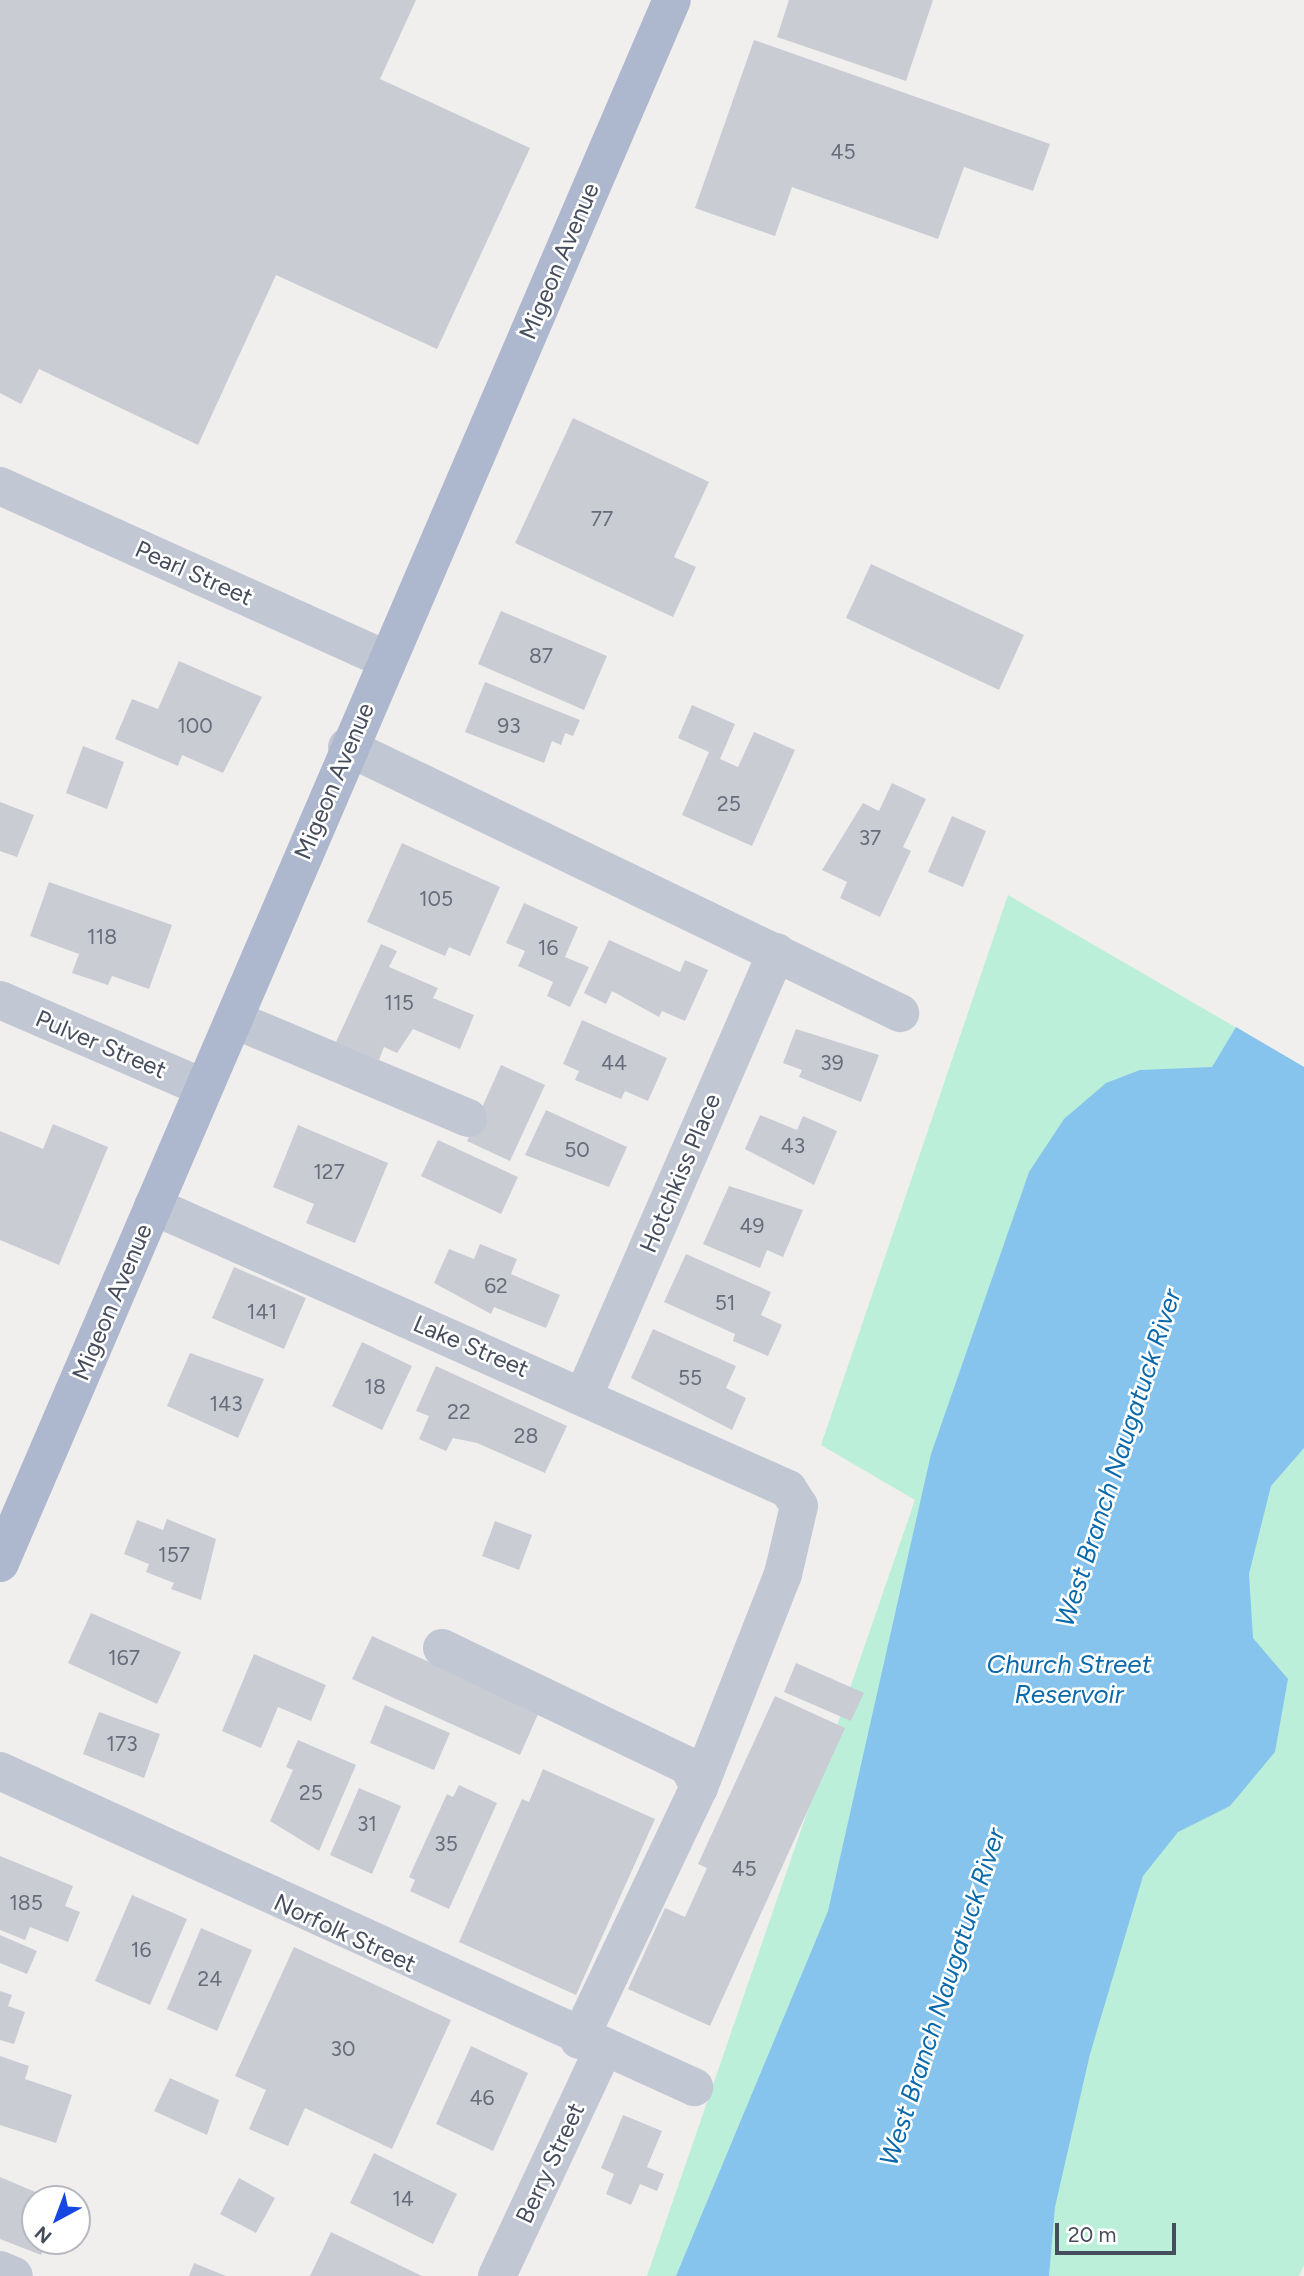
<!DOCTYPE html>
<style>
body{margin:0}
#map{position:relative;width:1304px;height:2276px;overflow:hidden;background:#f1eeee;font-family:Figtree,sans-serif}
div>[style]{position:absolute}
.green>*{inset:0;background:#bbefda}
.water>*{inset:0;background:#87c4ed}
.building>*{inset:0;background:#caccd4}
.minor>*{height:38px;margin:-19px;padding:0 19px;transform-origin:19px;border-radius:19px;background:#c1c7d3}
.major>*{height:38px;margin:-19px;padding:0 19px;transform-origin:19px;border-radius:19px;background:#adb7ce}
span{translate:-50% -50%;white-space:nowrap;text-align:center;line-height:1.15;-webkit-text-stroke:5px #fff;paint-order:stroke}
.number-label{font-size:21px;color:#676d7a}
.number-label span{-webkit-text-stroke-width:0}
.street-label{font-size:24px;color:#464d5c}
.water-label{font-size:26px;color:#0a69ab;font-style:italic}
.north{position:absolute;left:21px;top:2185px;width:70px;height:70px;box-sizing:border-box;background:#fff;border:2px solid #b5b8be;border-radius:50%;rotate:221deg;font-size:19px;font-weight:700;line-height:28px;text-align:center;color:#464d5c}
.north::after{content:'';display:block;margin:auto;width:24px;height:32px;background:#1647e2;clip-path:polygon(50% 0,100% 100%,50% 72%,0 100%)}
.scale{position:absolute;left:1055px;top:2223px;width:121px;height:32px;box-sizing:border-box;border:4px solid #464d5c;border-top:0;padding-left:9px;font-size:21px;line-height:24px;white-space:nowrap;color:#464d5c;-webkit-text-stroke:5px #fff;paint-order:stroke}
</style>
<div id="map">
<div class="green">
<div style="clip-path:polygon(1008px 895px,1304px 1067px,1304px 2265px,1299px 2276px,647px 2276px,915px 1500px,821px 1445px)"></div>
</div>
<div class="water">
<div style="clip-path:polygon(1236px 1027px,1304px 1067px,1304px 1448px,1271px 1486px,1249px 1574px,1253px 1638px,1288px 1679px,1275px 1752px,1230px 1806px,1178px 1832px,1143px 1876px,1090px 2054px,1055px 2207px,1049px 2276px,676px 2276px,828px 1911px,931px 1454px,1029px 1172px,1064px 1119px,1106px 1083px,1140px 1070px,1212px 1067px)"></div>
</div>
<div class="building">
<div style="clip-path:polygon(0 0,416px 0,380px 79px,530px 148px,437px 349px,276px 275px,198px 445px,39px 369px,21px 404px,0 393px)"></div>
<div style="clip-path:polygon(789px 0,933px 0,906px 81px,777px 37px)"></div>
<div style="clip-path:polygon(754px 40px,1050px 144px,1033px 191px,964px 167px,938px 239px,792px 187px,775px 236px,695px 208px)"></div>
<div style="clip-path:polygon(573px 418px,709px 482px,674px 557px,696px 567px,673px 617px,515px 543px)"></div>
<div style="clip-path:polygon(871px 564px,1024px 635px,999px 690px,846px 618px)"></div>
<div style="clip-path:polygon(501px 611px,607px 656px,584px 710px,478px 664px)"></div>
<div style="clip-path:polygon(179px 661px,262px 697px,223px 773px,182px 755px,178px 766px,115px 739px,132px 699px,158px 709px)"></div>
<div style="clip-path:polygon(485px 682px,580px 720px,573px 736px,565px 733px,561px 745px,552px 741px,544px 763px,465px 732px)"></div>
<div style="clip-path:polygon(692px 705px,735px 724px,720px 759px,738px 767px,754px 732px,795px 750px,752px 846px,682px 815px,709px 752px,678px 738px)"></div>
<div style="clip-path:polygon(83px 746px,124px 762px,107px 809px,66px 793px)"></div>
<div style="clip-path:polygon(892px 783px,926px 799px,903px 847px,911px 851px,880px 917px,840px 898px,847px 882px,822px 870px,863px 803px,879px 811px)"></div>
<div style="clip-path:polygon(0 802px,34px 815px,17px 857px,0 851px)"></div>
<div style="clip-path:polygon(952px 816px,986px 831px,963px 887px,928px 872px)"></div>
<div style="clip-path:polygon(402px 843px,500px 887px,470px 956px,449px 947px,445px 956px,367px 922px)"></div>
<div style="clip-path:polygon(49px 882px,172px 925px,149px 989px,112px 976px,108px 985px,72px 973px,79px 954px,30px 936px)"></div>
<div style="clip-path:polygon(524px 903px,578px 927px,565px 957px,589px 967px,570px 1007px,547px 996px,553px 982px,518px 966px,525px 951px,506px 943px)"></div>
<div style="clip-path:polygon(609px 940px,680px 972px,685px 960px,708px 970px,685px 1021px,662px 1011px,659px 1017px,612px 991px,606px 1004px,584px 993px)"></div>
<div style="clip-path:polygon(381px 944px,397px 951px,389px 967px,438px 988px,433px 998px,474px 1015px,460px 1049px,413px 1029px,397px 1053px,384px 1047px,379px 1060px,336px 1042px)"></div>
<div style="clip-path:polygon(582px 1020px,667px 1058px,648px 1101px,625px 1091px,621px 1099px,575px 1080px,579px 1071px,563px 1064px)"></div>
<div style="clip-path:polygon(796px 1029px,879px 1055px,861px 1102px,799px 1077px,802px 1070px,783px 1063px)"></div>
<div style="clip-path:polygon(501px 1065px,545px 1085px,510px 1161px,467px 1141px)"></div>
<div style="clip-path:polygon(546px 1110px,627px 1147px,609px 1187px,525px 1155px)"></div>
<div style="clip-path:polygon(760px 1115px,797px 1130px,803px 1116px,837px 1131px,814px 1185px,745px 1149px)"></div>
<div style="clip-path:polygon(53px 1124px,108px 1147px,59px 1265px,0 1240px,0 1131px,43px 1149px)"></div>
<div style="clip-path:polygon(298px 1125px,388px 1163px,355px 1243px,306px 1223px,314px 1204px,273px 1187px)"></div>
<div style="clip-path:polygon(438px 1140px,518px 1177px,501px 1214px,421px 1176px)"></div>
<div style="clip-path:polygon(729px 1186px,803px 1210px,783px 1257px,767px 1250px,760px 1268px,703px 1244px)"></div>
<div style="clip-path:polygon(480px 1244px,517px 1259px,511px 1274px,560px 1295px,546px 1328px,494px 1307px,491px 1314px,434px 1283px,449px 1249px,474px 1259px)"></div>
<div style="clip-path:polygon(686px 1254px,771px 1292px,761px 1315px,782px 1325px,768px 1356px,733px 1341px,735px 1334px,664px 1302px)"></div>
<div style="clip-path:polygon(234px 1267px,306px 1298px,284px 1349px,212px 1318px)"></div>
<div style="clip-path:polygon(653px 1329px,736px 1366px,726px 1388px,746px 1398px,732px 1430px,631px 1378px)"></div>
<div style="clip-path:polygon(362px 1342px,412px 1366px,382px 1430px,332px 1406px)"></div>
<div style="clip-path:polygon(190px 1353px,264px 1379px,238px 1438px,167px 1406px)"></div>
<div style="clip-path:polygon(436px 1366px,567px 1426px,545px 1473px,477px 1443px,453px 1438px,446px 1451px,419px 1439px,429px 1416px,416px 1411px)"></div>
<div style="clip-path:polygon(167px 1519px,216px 1539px,201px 1600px,171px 1589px,174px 1583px,146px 1572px,149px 1564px,124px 1554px,137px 1520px,163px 1530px)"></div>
<div style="clip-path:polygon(495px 1521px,532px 1535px,519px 1570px,482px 1556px)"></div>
<div style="clip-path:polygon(91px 1613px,181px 1652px,157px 1704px,68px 1663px)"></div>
<div style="clip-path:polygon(372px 1636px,539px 1712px,520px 1755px,352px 1679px)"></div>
<div style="clip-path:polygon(254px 1654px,326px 1685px,311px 1721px,278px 1707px,261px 1748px,222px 1731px)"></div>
<div style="clip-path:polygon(796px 1663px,864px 1693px,851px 1721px,784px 1692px)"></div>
<div style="clip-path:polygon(775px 1696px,845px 1728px,710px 2026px,628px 1989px,665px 1908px,685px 1917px,707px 1868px,698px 1864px)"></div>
<div style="clip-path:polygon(385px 1705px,450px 1733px,434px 1770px,370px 1743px)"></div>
<div style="clip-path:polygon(99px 1712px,160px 1734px,144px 1778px,83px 1754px)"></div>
<div style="clip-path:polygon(298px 1740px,356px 1765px,319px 1851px,270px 1821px,293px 1770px,286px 1767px)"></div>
<div style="clip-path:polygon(543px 1769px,655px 1819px,576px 1995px,459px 1942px,522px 1799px,529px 1802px)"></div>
<div style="clip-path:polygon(459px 1785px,497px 1803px,449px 1909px,410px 1891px,415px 1880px,409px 1877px,447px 1794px,453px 1797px)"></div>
<div style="clip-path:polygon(359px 1788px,401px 1806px,372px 1874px,330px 1855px)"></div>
<div style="clip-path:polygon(0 1856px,73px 1886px,65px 1906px,80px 1912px,68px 1942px,30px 1927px,25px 1940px,0 1930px)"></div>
<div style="clip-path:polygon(132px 1895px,187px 1919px,150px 2005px,95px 1981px)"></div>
<div style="clip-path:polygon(201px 1928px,252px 1950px,217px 2031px,167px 2009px)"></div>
<div style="clip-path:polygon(0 1935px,37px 1951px,27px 1974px,0 1963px)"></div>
<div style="clip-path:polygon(294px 1947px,451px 2020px,392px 2149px,305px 2108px,288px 2146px,249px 2129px,266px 2090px,235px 2076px)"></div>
<div style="clip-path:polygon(0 1991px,12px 1995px,8px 2006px,25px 2012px,14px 2044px,0 2040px)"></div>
<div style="clip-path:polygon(471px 2046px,528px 2073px,493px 2151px,436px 2124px)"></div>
<div style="clip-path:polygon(0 2056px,29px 2066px,25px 2079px,72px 2095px,56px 2143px,0 2125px)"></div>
<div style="clip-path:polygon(170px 2078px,219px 2100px,207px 2135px,154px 2111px)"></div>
<div style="clip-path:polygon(623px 2115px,662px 2131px,647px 2167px,664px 2174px,657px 2191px,640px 2184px,631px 2205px,606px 2194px,614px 2174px,601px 2168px)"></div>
<div style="clip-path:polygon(374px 2153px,457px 2194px,433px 2244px,350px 2203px)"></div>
<div style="clip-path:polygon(0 2177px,52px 2199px,35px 2199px,35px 2241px,47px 2241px,41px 2255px,0 2239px)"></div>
<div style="clip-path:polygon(239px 2178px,275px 2198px,256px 2233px,220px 2214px)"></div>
<div style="clip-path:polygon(331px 2232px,422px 2276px,310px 2276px)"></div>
<div style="clip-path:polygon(194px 2263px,226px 2276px,189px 2276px)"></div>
</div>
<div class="minor">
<div style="left:0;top:486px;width:424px;rotate:24.2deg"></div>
<div style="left:347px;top:747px;width:614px;rotate:25.69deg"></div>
<div style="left:0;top:1000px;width:220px;rotate:23.3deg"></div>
<div style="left:235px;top:1020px;width:253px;rotate:22.8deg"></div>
<div style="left:153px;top:1206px;width:695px;rotate:24.02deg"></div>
<div style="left:788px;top:1489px;width:20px;rotate:57deg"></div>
<div style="left:799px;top:1506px;width:70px;rotate:103.2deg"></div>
<div style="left:783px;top:1574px;width:229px;rotate:111.5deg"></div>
<div style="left:584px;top:1395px;width:483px;rotate:-66.5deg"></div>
<div style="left:442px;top:1648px;width:273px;rotate:25.6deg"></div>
<div style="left:688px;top:1766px;width:24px;rotate:62deg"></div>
<div style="left:699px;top:1787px;width:280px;rotate:115.4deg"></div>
<div style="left:0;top:1771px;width:763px;rotate:24.48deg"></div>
<div style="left:0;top:2270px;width:15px;rotate:23deg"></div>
<div style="left:497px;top:2276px;width:250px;rotate:-64.9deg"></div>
</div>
<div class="major">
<div style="left:0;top:1563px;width:1701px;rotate:-66.74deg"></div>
</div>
<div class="number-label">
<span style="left:843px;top:152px">45</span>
<span style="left:602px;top:519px">77</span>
<span style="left:541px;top:656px">87</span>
<span style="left:195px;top:726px">100</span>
<span style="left:509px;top:726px">93</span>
<span style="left:729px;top:804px">25</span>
<span style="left:870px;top:838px">37</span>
<span style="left:436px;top:899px">105</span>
<span style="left:102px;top:937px">118</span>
<span style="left:548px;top:948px">16</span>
<span style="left:399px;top:1003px">115</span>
<span style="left:614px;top:1063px">44</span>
<span style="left:832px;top:1063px">39</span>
<span style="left:793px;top:1146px">43</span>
<span style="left:577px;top:1150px">50</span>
<span style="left:329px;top:1172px">127</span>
<span style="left:752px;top:1226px">49</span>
<span style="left:496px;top:1286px">62</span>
<span style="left:725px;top:1303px">51</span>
<span style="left:262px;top:1312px">141</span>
<span style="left:690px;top:1378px">55</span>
<span style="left:375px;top:1387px">18</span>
<span style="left:226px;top:1404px">143</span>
<span style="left:459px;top:1412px">22</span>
<span style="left:526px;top:1436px">28</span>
<span style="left:174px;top:1555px">157</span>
<span style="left:124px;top:1658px">167</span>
<span style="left:122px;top:1744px">173</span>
<span style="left:311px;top:1793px">25</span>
<span style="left:367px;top:1824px">31</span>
<span style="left:446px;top:1844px">35</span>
<span style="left:744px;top:1869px">45</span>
<span style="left:26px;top:1903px">185</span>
<span style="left:141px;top:1950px">16</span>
<span style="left:210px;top:1979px">24</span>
<span style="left:343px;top:2049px">30</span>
<span style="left:482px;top:2098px">46</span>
<span style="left:403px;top:2199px">14</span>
</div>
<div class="street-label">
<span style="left:559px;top:261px;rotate:-67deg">Migeon Avenue</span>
<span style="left:194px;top:573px;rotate:24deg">Pearl Street</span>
<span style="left:334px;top:781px;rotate:-67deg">Migeon Avenue</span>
<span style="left:101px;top:1044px;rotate:23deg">Pulver Street</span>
<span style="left:680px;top:1173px;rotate:-67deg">Hotchkiss Place</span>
<span style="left:112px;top:1302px;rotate:-67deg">Migeon Avenue</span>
<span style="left:471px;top:1346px;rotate:23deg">Lake Street</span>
<span style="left:345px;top:1933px;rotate:25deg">Norfolk Street</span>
<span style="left:550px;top:2163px;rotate:-65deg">Berry Street</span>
</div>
<div class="water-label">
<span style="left:1119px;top:1458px;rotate:-72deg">West Branch Naugatuck River</span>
<span style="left:1069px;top:1680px">Church Street<br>Reservoir</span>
<span style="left:943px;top:1997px;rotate:-72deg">West Branch Naugatuck River</span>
</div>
<div class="north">N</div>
<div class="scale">20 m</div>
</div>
